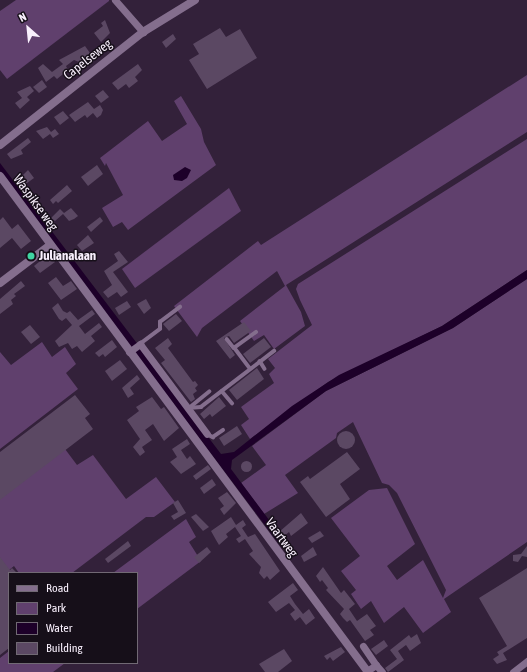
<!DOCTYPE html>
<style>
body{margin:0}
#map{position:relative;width:527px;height:672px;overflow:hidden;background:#33213a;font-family:"Asap Condensed",sans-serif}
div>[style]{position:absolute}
.green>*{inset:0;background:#60406d}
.water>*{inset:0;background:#1d0029}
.building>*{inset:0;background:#5b4863}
.round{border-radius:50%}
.service>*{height:3.5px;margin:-1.75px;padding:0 1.75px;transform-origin:1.75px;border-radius:1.75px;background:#846e8d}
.minor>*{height:7px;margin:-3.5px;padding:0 3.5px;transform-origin:3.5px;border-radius:3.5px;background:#846e8d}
.tertiary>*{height:8px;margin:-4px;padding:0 4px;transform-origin:4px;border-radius:4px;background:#846e8d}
.dots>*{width:11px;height:11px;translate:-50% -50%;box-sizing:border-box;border:2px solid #160f19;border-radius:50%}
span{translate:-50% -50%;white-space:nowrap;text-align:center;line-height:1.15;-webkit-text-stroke:3px #160f19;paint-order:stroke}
.street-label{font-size:13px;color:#f9f0fd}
.poi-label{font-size:13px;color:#f9f0fd;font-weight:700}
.left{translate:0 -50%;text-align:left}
.legend{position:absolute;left:8px;top:572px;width:130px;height:92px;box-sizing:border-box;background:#160f19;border:1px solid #716974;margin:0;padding:5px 7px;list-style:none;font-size:12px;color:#f9f0fd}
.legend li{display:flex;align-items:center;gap:8px;height:20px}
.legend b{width:20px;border:1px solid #716974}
.north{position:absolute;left:8px;top:8px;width:40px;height:40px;-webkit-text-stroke:3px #160f19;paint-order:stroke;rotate:333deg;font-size:11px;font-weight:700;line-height:16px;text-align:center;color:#f9f0fd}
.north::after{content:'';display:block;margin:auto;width:14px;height:18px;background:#f9f0fd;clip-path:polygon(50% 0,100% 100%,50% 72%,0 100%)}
</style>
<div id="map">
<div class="green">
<div style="clip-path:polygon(16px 0,109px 0,109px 1px,7px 79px,0 70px,0 11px)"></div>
<div style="clip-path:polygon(527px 75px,527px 132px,286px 285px,301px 312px,305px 326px,274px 349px,264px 335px,254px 341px,240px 321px,285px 286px,277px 271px,202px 328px,197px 337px,174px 306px,258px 241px,261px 245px)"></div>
<div style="clip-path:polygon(181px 96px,201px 129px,204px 142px,216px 165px,128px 230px,122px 222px,113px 227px,102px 208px,123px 195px,106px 163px,105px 166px,100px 158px,148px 121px,162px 141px,187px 124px,174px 101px)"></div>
<div style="clip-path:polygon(527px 139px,527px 270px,442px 326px,328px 382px,250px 439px,241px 425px,249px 419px,241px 407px,274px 383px,269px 374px,275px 368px,268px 359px,312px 325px,300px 300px,296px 289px,298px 284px)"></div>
<div style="clip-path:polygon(229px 188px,241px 211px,135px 288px,122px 269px)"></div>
<div style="clip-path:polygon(527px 279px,527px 542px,444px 599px,451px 612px,423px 633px,404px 607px,384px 623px,371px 601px,361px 609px,351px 594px,356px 590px,341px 571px,360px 556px,331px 518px,369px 490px,387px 488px,415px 544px,387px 566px,397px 580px,423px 560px,443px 598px,446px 590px,397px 493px,389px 485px,382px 483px,353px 422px,337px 433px,336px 438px,285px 475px,298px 493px,264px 514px,241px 483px,266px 465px,252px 446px,326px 391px,453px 328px)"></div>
<div style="clip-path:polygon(42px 342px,52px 357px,65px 347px,76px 364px,66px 373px,78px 389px,0 449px,0 352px,11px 365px)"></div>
<div style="clip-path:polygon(65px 449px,77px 465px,93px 455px,126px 499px,156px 477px,175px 502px,154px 517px,146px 517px,72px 573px,19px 573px,14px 566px,9px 570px,0 558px,0 499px)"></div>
<div style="clip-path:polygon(186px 519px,196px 537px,189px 542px,201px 561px,137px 609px,137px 573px,113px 573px)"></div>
<div style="clip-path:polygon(9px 651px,9px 663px,65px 663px,53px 672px,0 672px,0 658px)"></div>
</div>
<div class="water">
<div style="clip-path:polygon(0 163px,221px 454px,234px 452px,292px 406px,339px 375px,442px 326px,527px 270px,527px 279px,453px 328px,326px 391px,232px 460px,231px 469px,287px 544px,282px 548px,0 173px)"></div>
<div style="clip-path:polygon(185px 167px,191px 170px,187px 178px,182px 181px,174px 180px,173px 175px)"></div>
</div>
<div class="building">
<div style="clip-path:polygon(105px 20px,110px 33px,101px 42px,94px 33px,103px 26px,101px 23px)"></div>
<div style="clip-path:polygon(220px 28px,226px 37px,240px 29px,257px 58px,207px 89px,189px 60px,199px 54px,193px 44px)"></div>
<div style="clip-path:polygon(173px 34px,176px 39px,166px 48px,162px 42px)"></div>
<div style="clip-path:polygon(85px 46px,90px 53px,79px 62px,74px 60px,66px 66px,68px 70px,57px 79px,54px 76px,46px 82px,38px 68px,43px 64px,52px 72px,63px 64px,59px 60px)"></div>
<div style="clip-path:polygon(138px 64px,142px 70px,135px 77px,138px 81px,129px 88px,126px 84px,118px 90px,112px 83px)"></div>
<div style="clip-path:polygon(42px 80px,47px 87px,39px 93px,33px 87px)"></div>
<div style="clip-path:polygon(30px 86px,34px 91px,27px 97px,30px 100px,20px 109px,15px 103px,22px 98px,17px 92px)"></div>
<div style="clip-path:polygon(103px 90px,109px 97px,101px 103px,95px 96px)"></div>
<div style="clip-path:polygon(88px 102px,94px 109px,100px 105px,103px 110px,101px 115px,97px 118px,93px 113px,87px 118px,85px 115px,75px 122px,69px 115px)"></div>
<div style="clip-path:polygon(63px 111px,69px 118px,60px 125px,54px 117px)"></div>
<div style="clip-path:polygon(47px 127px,51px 132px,55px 129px,59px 134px,53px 138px,50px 134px,43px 139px,36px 131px)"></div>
<div style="clip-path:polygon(28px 138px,31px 142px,21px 150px,23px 154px,11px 159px,7px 154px)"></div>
<div style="clip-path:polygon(97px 165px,103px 174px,88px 186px,81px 177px)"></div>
<div style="clip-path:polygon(28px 170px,34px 178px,23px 186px,18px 180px)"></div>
<div style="clip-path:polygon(67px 185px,72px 191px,58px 203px,56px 201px,53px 204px,50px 200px)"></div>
<div style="clip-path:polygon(71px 208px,78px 216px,74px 219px,69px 221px,63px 214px,55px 221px,51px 218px,60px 209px,64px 213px)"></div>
<div style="clip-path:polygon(3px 217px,12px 229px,18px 224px,31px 241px,21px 249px,12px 238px,0 248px,0 220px)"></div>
<div style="clip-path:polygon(100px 217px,103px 221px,91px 232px,87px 227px)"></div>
<div style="clip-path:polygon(88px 235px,94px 243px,82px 251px,77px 245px)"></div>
<div style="clip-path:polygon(119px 251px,128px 262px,113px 272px,128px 292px,121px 297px,117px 292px,108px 298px,103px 292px,112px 285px,104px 271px,118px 261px,114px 254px)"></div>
<div style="clip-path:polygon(49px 254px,55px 262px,40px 273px,34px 266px)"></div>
<div style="clip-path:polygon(56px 277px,63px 286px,71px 281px,77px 289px,61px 300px,48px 283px)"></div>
<div style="clip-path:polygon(21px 281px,25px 286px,14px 294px,16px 296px,11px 300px,13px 304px,0 314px,0 299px)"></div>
<div style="clip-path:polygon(146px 299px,151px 308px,144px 314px,137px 304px)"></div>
<div style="clip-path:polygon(127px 301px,131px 307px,119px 315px,115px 308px)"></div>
<div style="clip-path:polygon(58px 303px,63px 311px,67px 313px,70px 311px,78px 320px,92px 310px,95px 314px,79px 326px,85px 334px,99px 323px,102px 327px,91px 336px,95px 341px,82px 352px,77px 346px,72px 349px,68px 343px,59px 347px,55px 341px,72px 325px,66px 318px,62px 321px,59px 319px,52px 308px)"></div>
<div style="clip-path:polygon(176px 314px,182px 321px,169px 331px,163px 324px)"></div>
<div style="clip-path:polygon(244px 322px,251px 331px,234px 343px,229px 336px,224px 338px,235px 355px,230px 359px,216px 341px)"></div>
<div style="clip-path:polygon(30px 325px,40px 337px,31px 344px,21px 332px)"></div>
<div style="clip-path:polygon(168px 338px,172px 344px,168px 348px,193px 382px,195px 381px,198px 385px,195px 388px,197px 391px,193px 394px,195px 399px,191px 402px,161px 363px,165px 360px,155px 348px)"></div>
<div style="clip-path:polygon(264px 338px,271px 347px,250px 363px,243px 354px)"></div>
<div style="clip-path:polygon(112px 340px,117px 347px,105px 357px,103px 354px,99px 357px,95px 353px)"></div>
<div style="clip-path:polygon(120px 360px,127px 369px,112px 381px,105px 371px)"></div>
<div style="clip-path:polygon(257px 368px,264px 379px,237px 400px,229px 390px)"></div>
<div style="clip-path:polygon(137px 375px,140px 379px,130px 388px,134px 394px,128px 398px,122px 388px)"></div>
<div style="clip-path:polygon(75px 395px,90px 414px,85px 418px,93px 429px,0 500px,0 452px)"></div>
<div style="clip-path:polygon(152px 397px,161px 409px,164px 407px,179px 428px,164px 441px,153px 424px,145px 430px,152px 440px,142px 447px,145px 452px,140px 456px,133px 447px,140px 439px,127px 420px,139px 411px,136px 407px)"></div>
<div style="clip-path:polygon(219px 397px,226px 406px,212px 417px,210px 414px,204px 419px,200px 414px)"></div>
<div style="clip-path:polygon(237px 426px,242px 434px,224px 446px,219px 438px)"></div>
<div class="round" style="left:337px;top:431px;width:18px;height:18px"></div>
<div style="clip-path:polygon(187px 439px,190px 444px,181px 450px,187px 459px,190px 456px,196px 464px,181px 474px,170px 462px,177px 457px,172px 449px)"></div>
<div style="clip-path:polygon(347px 452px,360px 469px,340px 484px,350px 499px,326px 517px,300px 482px,308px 476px,310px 479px)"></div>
<div class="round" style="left:240.5px;top:460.5px;width:11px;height:11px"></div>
<div style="clip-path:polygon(208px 465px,211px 469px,196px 480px,193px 476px)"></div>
<div style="clip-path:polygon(212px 479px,216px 485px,204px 494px,200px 488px)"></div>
<div style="clip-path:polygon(227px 492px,236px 503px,224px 515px,220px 509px,224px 506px,218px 498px)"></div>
<div style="clip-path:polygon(178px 500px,186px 513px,174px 520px,171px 516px,178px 512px,173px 503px)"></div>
<div style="clip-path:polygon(301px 513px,308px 523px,291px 536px,289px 532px,283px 537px,279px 532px)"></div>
<div style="clip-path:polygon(196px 514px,209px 527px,203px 531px,191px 517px)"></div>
<div style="clip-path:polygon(231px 517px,236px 525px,243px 520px,246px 525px,242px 528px,248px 537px,255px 534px,280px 571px,270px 580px,267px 576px,264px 579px,259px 573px,261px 567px,249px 554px,253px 551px,245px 539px,239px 543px,236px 539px,241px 536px,235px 527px,226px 534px,228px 537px,219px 545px,216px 540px,211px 531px)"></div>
<div style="clip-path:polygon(320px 531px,324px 536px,312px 543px,308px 538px)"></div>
<div style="clip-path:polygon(128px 541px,131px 546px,108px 563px,105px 559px)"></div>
<div style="clip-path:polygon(527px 546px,527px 557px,522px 556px,518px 562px,513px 561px,513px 555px,521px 554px)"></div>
<div style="clip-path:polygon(207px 547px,211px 552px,199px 563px,194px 557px)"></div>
<div style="clip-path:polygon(313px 547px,317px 555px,304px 562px,301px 556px)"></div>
<div style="clip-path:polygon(0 557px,10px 570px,12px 568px,17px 573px,9px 573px,9px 648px,0 655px)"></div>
<div style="clip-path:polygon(323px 567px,341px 593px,344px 590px,355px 604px,349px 609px,357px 621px,367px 614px,376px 626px,370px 630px,374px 635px,365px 641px,350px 620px,347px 622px,343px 618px,340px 614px,344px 609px,326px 590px,328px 588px,322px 580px,320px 582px,316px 576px)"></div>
<div style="clip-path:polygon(527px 568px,527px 638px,503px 653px,507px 660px,497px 664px,493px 659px,499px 655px,497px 652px,507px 646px,479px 598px)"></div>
<div style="clip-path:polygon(293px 583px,298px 590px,290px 596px,295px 604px,303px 614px,309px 609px,315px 618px,306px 625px,300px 617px,295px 621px,290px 614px,295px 610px,289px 603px,276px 612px,268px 602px)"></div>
<div style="clip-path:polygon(417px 634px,421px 643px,410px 651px,406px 645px,398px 651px,404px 660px,388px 672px,385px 668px,397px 659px,390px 650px,409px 635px,411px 638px)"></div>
<div style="clip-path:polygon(384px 640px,388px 646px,376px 655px,371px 649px)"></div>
<div style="clip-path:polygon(341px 647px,345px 652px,333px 661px,330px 657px,327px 660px,324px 656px)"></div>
<div style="clip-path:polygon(284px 649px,292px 661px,278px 672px,265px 672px,259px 664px)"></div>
</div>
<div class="service">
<div style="left:227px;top:339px;width:11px;rotate:52deg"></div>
<div style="left:140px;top:344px;width:25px;rotate:-37deg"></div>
<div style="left:160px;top:329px;width:7px;rotate:-90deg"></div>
<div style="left:160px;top:322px;width:25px;rotate:-37deg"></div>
<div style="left:260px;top:361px;width:9px;rotate:58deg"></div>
<div style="left:250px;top:369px;width:26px;rotate:-127deg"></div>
<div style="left:234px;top:348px;width:27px;rotate:-36deg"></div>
<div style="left:222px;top:391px;width:16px;rotate:50deg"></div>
<div style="left:188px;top:408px;width:13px;rotate:-4deg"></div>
<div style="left:201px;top:407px;width:92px;rotate:-37.5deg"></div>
<div style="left:189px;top:408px;width:26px;rotate:-39deg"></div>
<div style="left:207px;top:434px;width:7px;rotate:27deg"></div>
<div style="left:213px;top:437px;width:12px;rotate:-35deg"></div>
</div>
<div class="minor">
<div style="left:115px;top:0;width:43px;rotate:48.8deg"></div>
<div style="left:129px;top:352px;width:14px;rotate:-36deg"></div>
<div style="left:140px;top:344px;width:112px;rotate:53.3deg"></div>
<div style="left:363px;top:646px;width:23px;rotate:56deg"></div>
<div style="left:367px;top:671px;width:11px;rotate:-34deg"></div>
<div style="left:376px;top:665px;width:9px;rotate:49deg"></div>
<div style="left:513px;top:672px;width:18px;rotate:-38deg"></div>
</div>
<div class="tertiary">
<div style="left:0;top:145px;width:182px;rotate:-38.3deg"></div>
<div style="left:143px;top:32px;width:61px;rotate:-31.6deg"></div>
<div style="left:0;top:176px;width:618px;rotate:53.43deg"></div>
<div style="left:0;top:283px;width:63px;rotate:-37.2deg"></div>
</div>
<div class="dots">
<div style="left:31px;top:256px;background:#3fd4a2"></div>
</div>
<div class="street-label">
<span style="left:88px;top:60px;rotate:-38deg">Capelseweg</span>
<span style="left:35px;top:203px;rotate:54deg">Waspikse weg</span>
<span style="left:281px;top:538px;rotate:54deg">Vaartweg</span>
</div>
<div class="poi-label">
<span class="left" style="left:39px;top:256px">Julianalaan</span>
</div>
<ul class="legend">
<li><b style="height:5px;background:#846e8d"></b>Road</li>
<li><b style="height:11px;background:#60406d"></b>Park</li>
<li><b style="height:11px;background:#1d0029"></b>Water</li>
<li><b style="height:11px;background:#5b4863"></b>Building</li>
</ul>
<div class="north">N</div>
</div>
